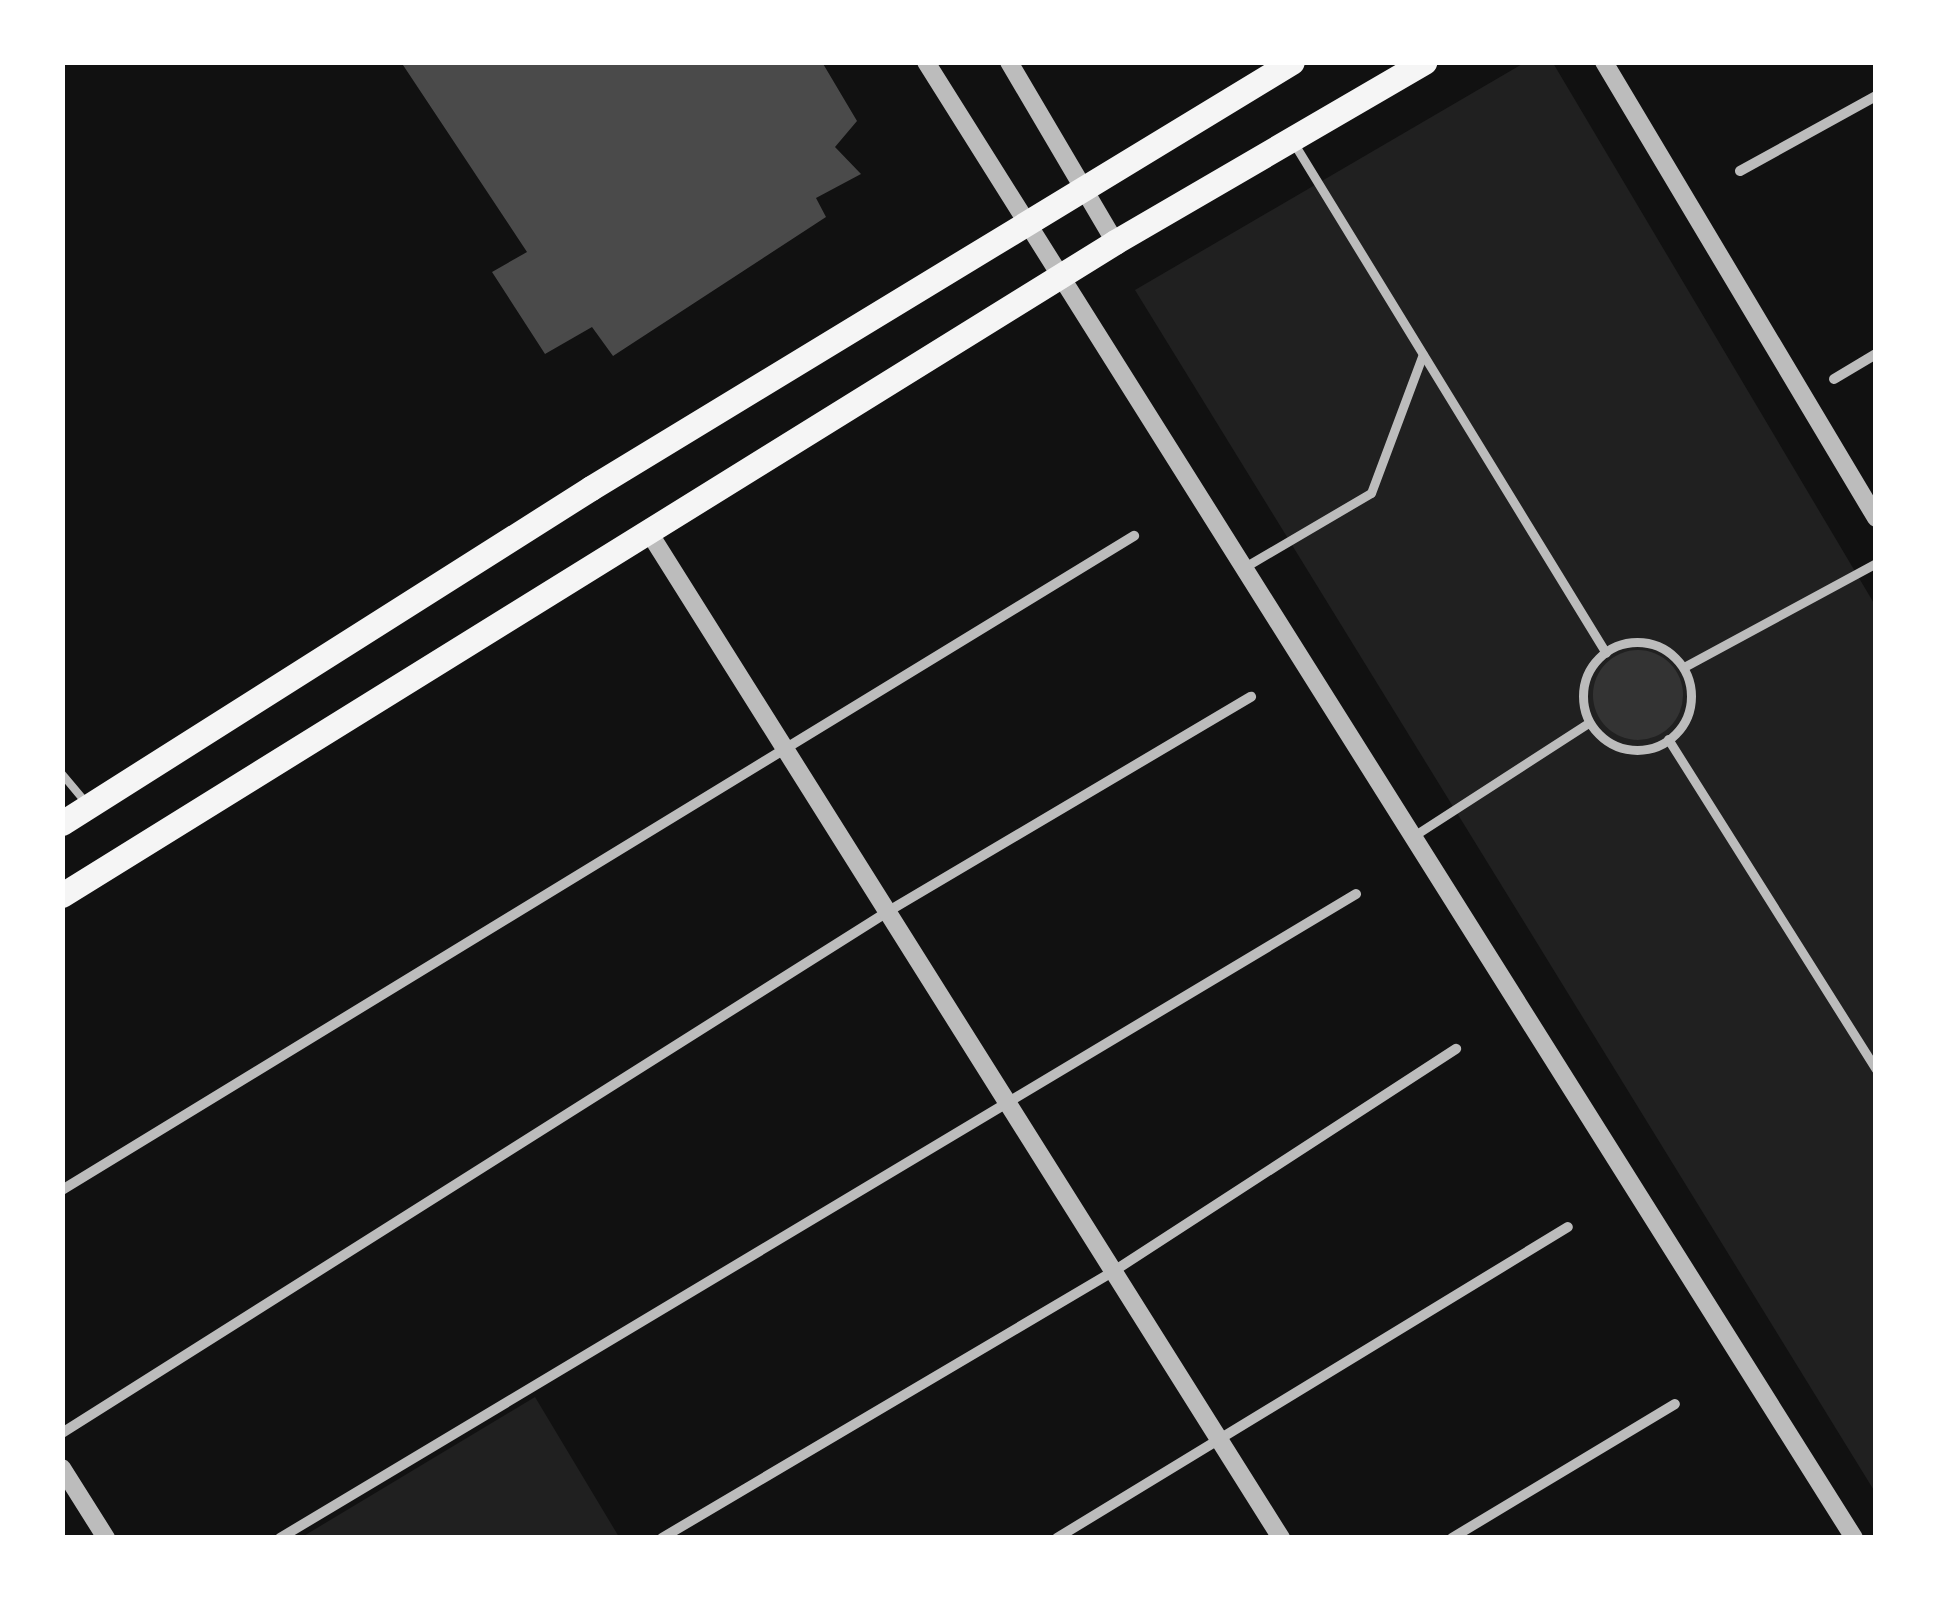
<!DOCTYPE html>
<style>
body{margin:0}
#map{position:relative;width:1938px;height:1600px;overflow:hidden;background:#111;font-family:Rubik,sans-serif}
div>[style]{position:absolute}
.green>*{inset:0;background:#202020}
.water>*{inset:0;background:#333}
.round{border-radius:50%}
.building>*{inset:0;background:#4a4a4a}
.service>*{height:8px;margin:-4px;padding:0 4px;transform-origin:4px;border-radius:4px;background:#bcbcbc}
.pedestrian>*{height:9px;margin:-4.5px;padding:0 4.5px;transform-origin:4.5px;border-radius:4.5px;background:#bcbcbc}
.pedestrian>.ring{margin:-4.5px;padding:0;box-sizing:content-box;background:none;border:9px solid #bcbcbc;border-radius:50%}
.minor>*{height:10px;margin:-5px;padding:0 5px;transform-origin:5px;border-radius:5px;background:#bcbcbc}
.tertiary>*{height:18px;margin:-9px;padding:0 9px;transform-origin:9px;border-radius:9px;background:#bcbcbc}
.primary>*{height:25px;margin:-12.5px;padding:0 12.5px;transform-origin:12.5px;border-radius:12.5px;background:#f5f5f5}
span{translate:-50% -50%;white-space:nowrap;text-align:center;line-height:1.15;-webkit-text-stroke:8px #fff;paint-order:stroke}
.frame{position:absolute;inset:0;border:65px solid #fff;pointer-events:none}
</style>
<div id="map">
<div class="green">
<div style="clip-path:polygon(1524px 63px,1553px 63px,1875px 605px,1875px 1492px,1135px 290px)"></div>
<div style="clip-path:polygon(535px 1397px,619px 1537px,302px 1537px)"></div>
</div>
<div class="water">
<div class="round" style="left:1593px;top:650px;width:90px;height:90px"></div>
</div>
<div class="building">
<div style="clip-path:polygon(401px 62px,822px 62px,857px 121px,835px 147px,861px 174px,816px 198px,826px 217px,613px 356px,592px 327px,545px 354px,492px 272px,527px 252px)"></div>
</div>
<div class="service">
<div style="left:62px;top:774px;width:35px;rotate:50deg"></div>
</div>
<div class="pedestrian">
<div style="left:1293px;top:142px;width:599px;rotate:58.51deg"></div>
<div style="left:1243px;top:568px;width:148px;rotate:-30.4deg"></div>
<div style="left:1371px;top:493px;width:148px;rotate:-69.5deg"></div>
<div class="ring" style="left:1583px;top:642px;width:99px;height:99px"></div>
<div style="left:1684px;top:667px;width:218px;rotate:-28.4deg"></div>
<div style="left:1668px;top:739px;width:390px;rotate:57.8deg"></div>
<div style="left:1412px;top:837px;width:210px;rotate:-32.9deg"></div>
</div>
<div class="minor">
<div style="left:1740px;top:171px;width:155px;rotate:-28.9deg"></div>
<div style="left:1834px;top:379px;width:49px;rotate:-30.8deg"></div>
<div style="left:62px;top:1190px;width:1256px;rotate:-31.39deg"></div>
<div style="left:62px;top:1433px;width:976px;rotate:-32.27deg"></div>
<div style="left:887px;top:912px;width:423px;rotate:-30.6deg"></div>
<div style="left:280px;top:1538px;width:1254px;rotate:-30.9deg"></div>
<div style="left:662px;top:1538px;width:525px;rotate:-30.57deg"></div>
<div style="left:1114px;top:1271px;width:408px;rotate:-33deg"></div>
<div style="left:1057px;top:1538px;width:598px;rotate:-31.33deg"></div>
<div style="left:1452px;top:1538px;width:260px;rotate:-31deg"></div>
</div>
<div class="tertiary">
<div style="left:926px;top:62px;width:1743px;rotate:57.84deg"></div>
<div style="left:1009px;top:62px;width:209px;rotate:59.5deg"></div>
<div style="left:1604px;top:62px;width:531px;rotate:59.18deg"></div>
<div style="left:650px;top:534px;width:1186px;rotate:57.85deg"></div>
<div style="left:62px;top:1468px;width:83px;rotate:57.8deg"></div>
</div>
<div class="primary">
<div style="left:62px;top:823px;width:626px;rotate:-32.34deg"></div>
<div style="left:591px;top:488px;width:820px;rotate:-31.29deg"></div>
<div style="left:62px;top:895px;width:1239px;rotate:-31.8deg"></div>
<div style="left:1115px;top:242px;width:358px;rotate:-30.2deg"></div>
</div>
<div class="frame"></div>
</div>
